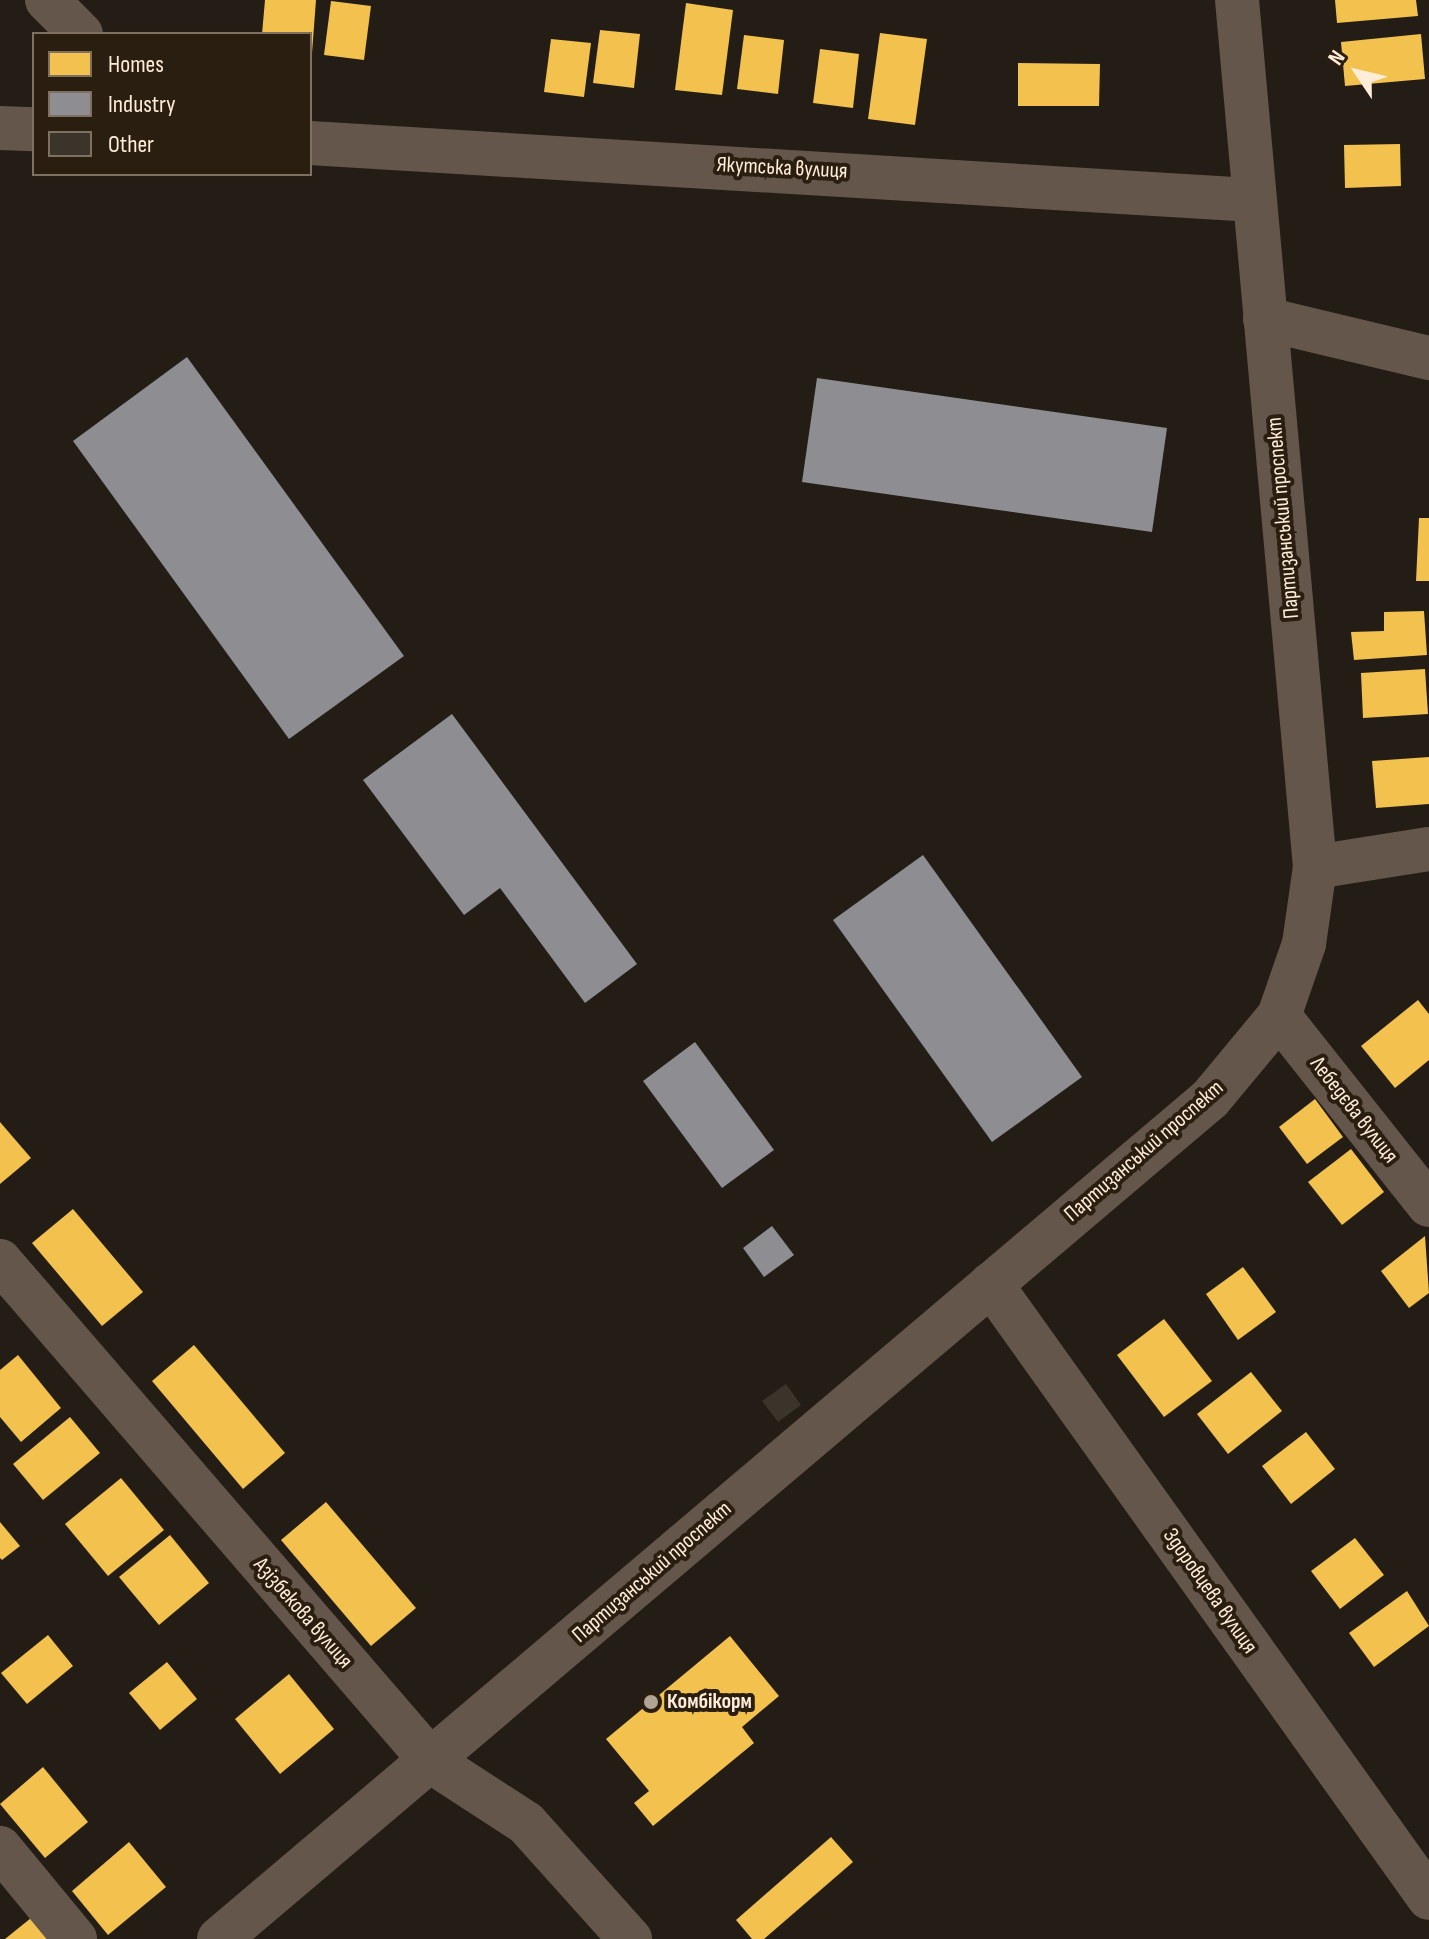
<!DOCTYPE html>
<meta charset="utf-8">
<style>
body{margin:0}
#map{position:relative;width:1429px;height:1939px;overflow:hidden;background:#241d16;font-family:"Sofia Sans Condensed",sans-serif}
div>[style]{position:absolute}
.homes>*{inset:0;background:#f2c14e}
.industry>*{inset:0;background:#8d8d92}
.building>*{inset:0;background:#3b342b}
.minor>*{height:44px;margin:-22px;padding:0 22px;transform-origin:22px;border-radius:22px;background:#65564b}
.tertiary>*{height:44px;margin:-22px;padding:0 22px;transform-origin:22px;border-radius:22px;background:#65564b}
.dots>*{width:22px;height:22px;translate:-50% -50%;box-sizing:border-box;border:4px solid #2a1e10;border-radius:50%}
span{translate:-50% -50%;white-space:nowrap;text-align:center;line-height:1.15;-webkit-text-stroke:8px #2a1e10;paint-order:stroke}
.street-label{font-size:22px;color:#ffecd9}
.poi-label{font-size:22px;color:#ffecd9;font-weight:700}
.left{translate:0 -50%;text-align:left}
.legend{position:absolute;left:32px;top:32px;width:280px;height:144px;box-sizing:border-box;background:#2a1e10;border:2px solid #7f7060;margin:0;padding:10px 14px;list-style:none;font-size:24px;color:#ffecd9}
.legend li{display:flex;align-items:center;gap:16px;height:40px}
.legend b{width:40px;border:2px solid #7f7060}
.north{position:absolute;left:1317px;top:32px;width:80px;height:80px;-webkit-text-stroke:6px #2a1e10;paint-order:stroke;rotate:305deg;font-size:22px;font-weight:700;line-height:32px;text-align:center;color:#ffecd9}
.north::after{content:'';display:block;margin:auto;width:28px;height:36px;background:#ffecd9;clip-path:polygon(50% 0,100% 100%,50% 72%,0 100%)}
</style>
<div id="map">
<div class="homes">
<div style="clip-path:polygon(265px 0,316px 0,312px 53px,310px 34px,262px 34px)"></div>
<div style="clip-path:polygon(1335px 0,1416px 0,1418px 16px,1337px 23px)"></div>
<div style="clip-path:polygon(331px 1px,371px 6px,364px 60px,324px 55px)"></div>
<div style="clip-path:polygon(686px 3px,733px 10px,722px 95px,675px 90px)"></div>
<div style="clip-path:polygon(600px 30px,640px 34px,634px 88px,593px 83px)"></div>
<div style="clip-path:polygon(880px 33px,927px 39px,915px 125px,868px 119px)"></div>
<div style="clip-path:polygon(1421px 34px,1425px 79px,1345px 86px,1341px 42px)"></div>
<div style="clip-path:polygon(744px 35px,784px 40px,778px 94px,737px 89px)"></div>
<div style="clip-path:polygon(551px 39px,591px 43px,584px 97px,544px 92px)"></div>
<div style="clip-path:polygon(820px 49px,859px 54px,853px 108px,813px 103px)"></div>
<div style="clip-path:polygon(1018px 63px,1100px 64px,1099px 106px,1018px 106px)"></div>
<div style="clip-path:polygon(1400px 144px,1401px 186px,1345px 188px,1344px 145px)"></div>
<div style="clip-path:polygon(1419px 518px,1429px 518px,1429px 581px,1416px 581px)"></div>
<div style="clip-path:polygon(1424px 611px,1427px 655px,1354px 660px,1351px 632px,1384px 631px,1384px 612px)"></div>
<div style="clip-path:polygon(1425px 669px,1428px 714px,1363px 718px,1361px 673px)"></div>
<div style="clip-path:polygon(1429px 757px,1429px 804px,1376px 808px,1372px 761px)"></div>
<div style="clip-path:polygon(1418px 1000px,1429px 1014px,1429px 1060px,1395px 1088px,1361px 1046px)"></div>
<div style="clip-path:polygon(1315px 1099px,1343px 1137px,1307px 1164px,1279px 1127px)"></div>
<div style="clip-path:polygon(0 1122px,31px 1158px,0 1184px)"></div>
<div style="clip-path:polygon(1351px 1149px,1384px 1192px,1342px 1225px,1308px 1182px)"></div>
<div style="clip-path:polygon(73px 1209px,143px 1292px,102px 1326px,32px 1243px)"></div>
<div style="clip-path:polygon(1425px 1236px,1429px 1293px,1409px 1308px,1381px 1271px)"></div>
<div style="clip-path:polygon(1243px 1267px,1276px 1312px,1238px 1340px,1206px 1294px)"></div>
<div style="clip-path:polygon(1164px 1319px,1212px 1381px,1164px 1417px,1117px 1355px)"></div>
<div style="clip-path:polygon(194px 1345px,285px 1453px,243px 1489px,152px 1381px)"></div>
<div style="clip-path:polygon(18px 1355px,61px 1408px,21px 1442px,0 1417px,0 1370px)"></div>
<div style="clip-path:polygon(1251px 1372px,1282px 1411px,1228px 1454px,1197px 1414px)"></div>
<div style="clip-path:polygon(70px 1417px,100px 1453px,43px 1500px,13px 1464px)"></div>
<div style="clip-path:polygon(1306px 1432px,1335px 1469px,1291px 1504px,1262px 1466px)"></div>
<div style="clip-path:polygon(121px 1478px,164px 1530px,108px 1576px,65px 1524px)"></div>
<div style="clip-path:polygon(326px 1502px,416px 1608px,371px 1646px,281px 1540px)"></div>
<div style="clip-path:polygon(0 1522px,20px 1546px,2px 1560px,0 1558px)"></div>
<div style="clip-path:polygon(170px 1535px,209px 1583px,159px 1625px,119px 1577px)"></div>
<div style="clip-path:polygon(1355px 1538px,1384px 1575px,1340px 1609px,1311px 1571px)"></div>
<div style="clip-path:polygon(1407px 1591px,1429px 1626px,1374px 1667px,1349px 1633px)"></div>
<div style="clip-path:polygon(48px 1635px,73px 1666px,27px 1704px,1px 1673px)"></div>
<div style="clip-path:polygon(730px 1636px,779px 1696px,742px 1727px,754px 1743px,653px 1826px,634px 1803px,649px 1791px,606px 1739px)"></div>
<div style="clip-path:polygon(167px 1662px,197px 1699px,160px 1730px,129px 1693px)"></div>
<div style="clip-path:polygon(289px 1674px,334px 1729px,280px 1774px,235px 1719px)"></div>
<div style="clip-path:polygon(43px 1767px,88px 1822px,45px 1858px,0 1804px)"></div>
<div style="clip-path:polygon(831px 1837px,853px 1862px,764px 1939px,752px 1939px,736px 1920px)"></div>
<div style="clip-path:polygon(129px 1842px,166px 1887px,108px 1935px,72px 1891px)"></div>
<div style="clip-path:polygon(31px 1918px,48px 1939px,5px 1939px)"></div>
</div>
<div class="industry">
<div style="clip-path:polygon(187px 357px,404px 656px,289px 739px,73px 441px)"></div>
<div style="clip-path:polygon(817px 378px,1167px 428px,1152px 532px,802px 482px)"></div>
<div style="clip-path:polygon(452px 714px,637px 964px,585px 1003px,500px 888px,464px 915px,363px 780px)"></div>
<div style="clip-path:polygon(923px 855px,1082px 1077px,992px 1142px,833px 920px)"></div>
<div style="clip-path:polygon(695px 1042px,774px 1150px,722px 1188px,643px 1081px)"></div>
<div style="clip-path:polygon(772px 1226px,794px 1255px,764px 1277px,743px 1248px)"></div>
</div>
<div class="building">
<div style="clip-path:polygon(786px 1384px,801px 1405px,778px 1422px,762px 1401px)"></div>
</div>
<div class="minor">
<div style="left:47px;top:0;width:48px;rotate:45deg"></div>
<div style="left:0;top:128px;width:34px;rotate:2deg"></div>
<div style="left:310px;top:143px;width:946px;rotate:3.46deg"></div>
<div style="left:1265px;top:319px;width:169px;rotate:13.4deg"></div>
<div style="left:1315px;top:867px;width:115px;rotate:-9deg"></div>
<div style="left:1279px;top:1016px;width:241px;rotate:51.6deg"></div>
<div style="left:0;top:1261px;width:662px;rotate:49.23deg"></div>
<div style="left:432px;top:1762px;width:112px;rotate:33deg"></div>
<div style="left:526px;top:1823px;width:156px;rotate:48.1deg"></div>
<div style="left:991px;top:1284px;width:754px;rotate:54.5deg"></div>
<div style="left:0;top:1848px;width:118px;rotate:50.5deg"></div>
</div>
<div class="tertiary">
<div style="left:219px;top:1939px;width:1299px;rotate:-40.29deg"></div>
<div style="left:1210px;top:1099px;width:108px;rotate:-50.3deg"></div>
<div style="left:1279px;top:1016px;width:76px;rotate:-70.9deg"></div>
<div style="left:1304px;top:944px;width:78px;rotate:-81.9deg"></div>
<div style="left:1315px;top:867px;width:871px;rotate:-95.14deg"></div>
</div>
<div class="dots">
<div style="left:651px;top:1702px;background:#b2a495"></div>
</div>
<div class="street-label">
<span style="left:782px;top:168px;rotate:3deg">Якутська вулиця</span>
<span style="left:1283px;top:518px;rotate:-95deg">Партизанський проспект</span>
<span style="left:1354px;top:1110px;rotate:52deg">Лебедєва вулиця</span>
<span style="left:1144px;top:1151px;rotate:-41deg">Партизанський проспект</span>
<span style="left:652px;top:1572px;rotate:-41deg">Партизанський проспект</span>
<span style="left:1210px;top:1591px;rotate:55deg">Здоровцева вулиця</span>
<span style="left:303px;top:1613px;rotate:49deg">Азізбекова вулиця</span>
</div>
<div class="poi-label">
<span class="left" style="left:667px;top:1702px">Комбікорм</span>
</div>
<ul class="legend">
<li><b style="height:22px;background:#f2c14e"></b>Homes</li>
<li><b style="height:22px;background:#8d8d92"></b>Industry</li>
<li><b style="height:22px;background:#3b342b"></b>Other</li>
</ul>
<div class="north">N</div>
</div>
